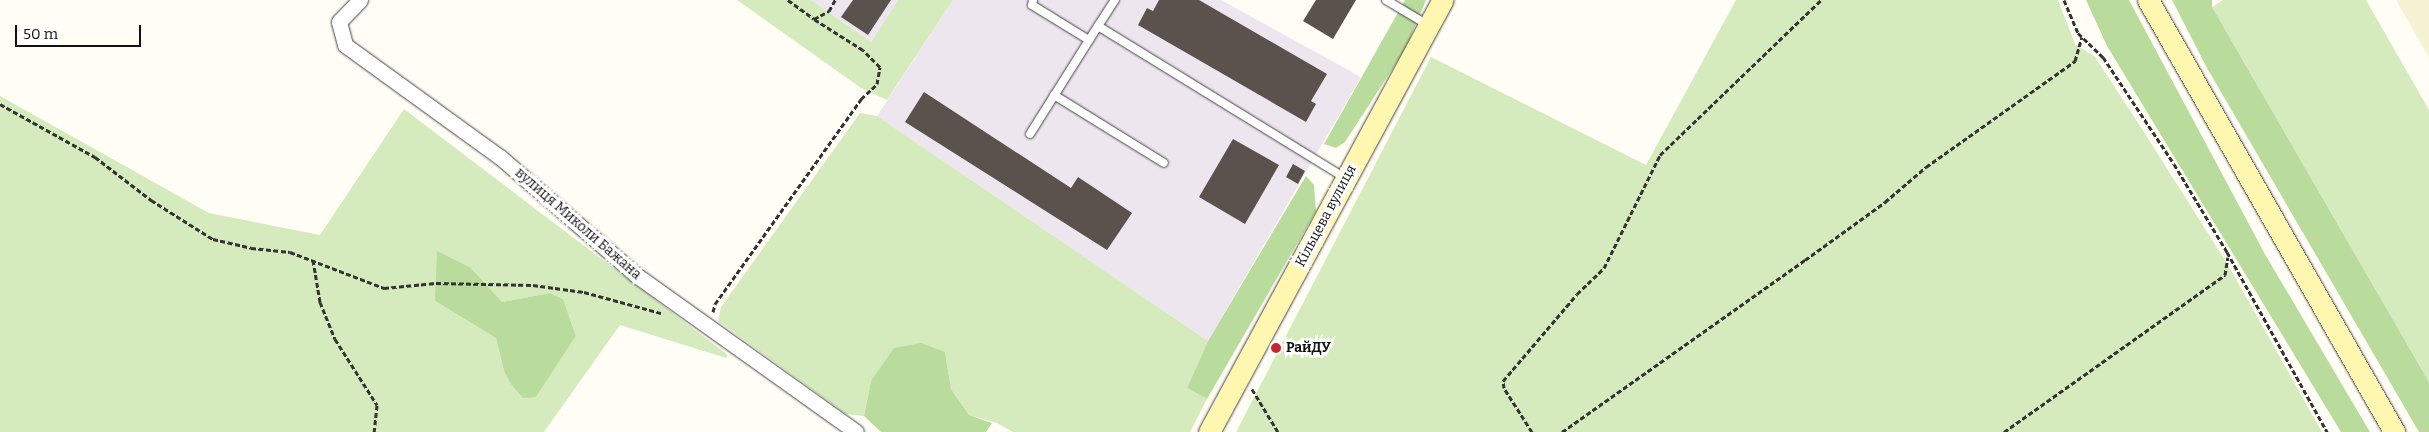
<!DOCTYPE html>
<meta charset="utf-8">
<style>
body{margin:0}
#map{position:relative;width:2429px;height:432px;overflow:hidden;background:#fffdf5;font-family:Bitter,serif}
div>[style]{position:absolute}
.industrial>*{inset:0;background:#eee6ef}
.farmland>*{inset:0;background:#f6f3d4}
.green>*{inset:0;background:#d5ebbd}
.forest>*{inset:0;background:#b9dc9c}
.building>*{inset:0;background:#5a524d}
.path>*{height:3px;margin-top:-1.5px;transform-origin:0;background:repeating-linear-gradient(90deg,#333 0 5px,transparent 0 7.5px)}
.roads{filter:drop-shadow(0 0 1px #444) drop-shadow(0 0 1px #444)}
.lane>*{height:8px;margin:-4px;padding:0 4px;transform-origin:4px;border-radius:4px;background:#fff}
.street>*{height:15px;margin:-7.5px;padding:0 7.5px;transform-origin:7.5px;border-radius:7.5px;background:#fff}
.secondary>*{height:21px;margin:-10.5px;padding:0 10.5px;transform-origin:10.5px;border-radius:10.5px;background:#fff6b0}
.dots>*{width:14px;height:14px;translate:-50% -50%;box-sizing:border-box;border:2px solid #fff;border-radius:50%}
span{translate:-50% -50%;white-space:nowrap;text-align:center;line-height:1.15;-webkit-text-stroke:5px #fff;paint-order:stroke}
.street-label{font-size:14px;color:#111}
.poi-label{font-size:14px;color:#111;font-weight:700}
.left{translate:0 -50%;text-align:left}
.scale{position:absolute;left:15px;top:25px;width:126px;height:22px;box-sizing:border-box;border:2px solid #111;border-top:0;padding-left:6px;font-size:15px;line-height:18px;white-space:nowrap;color:#111;-webkit-text-stroke:4px #fff;paint-order:stroke}
</style>
<div id="map">
<div class="industrial">
<div style="clip-path:polygon(811px 0,898px 0,871px 42px)"></div>
<div style="clip-path:polygon(953px 0,1221px 0,1361px 77px,1208px 341px,877px 116px)"></div>
</div>
<div class="farmland">
<div style="clip-path:polygon(2396px 0,2429px 0,2429px 58px)"></div>
</div>
<div class="green">
<div style="clip-path:polygon(737px 0,811px 0,871px 42px,898px 0,953px 0,887px 100px,861px 88px)"></div>
<div style="clip-path:polygon(1736px 0,2058px 0,2075px 44px,2095px 57px,2142px 129px,2228px 265px,2322px 432px,1236px 432px,1431px 57px,1646px 165px)"></div>
<div style="clip-path:polygon(2223px 0,2366px 0,2429px 110px,2429px 382px,2212px 7px)"></div>
<div style="clip-path:polygon(evenodd,0 96px,209px 213px,320px 235px,404px 109px,728px 355px,726px 358px,620px 325px,544px 432px,0 432px,0 96px,471px 268px,502px 302px,550px 293px,563px 299px,576px 336px,536px 397px,504px 371px,496px 338px,435px 301px,471px 268px)"></div>
<div style="clip-path:polygon(860px 113px,877px 116px,1208px 341px,1187px 388px,1207px 399px,1190px 432px,1013px 432px,997px 423px,969px 415px,951px 389px,945px 352px,871px 381px,864px 416px,846px 414px,718px 321px,721px 307px)"></div>
</div>
<div class="forest">
<div style="clip-path:polygon(1405px 0,1426px 0,1406px 48px,1345px 142px,1336px 148px,1324px 144px)"></div>
<div style="clip-path:polygon(2086px 0,2129px 0,2266px 256px,2370px 432px,2341px 432px,2107px 46px)"></div>
<div style="clip-path:polygon(2172px 0,2212px 0,2212px 7px,2429px 382px,2429px 432px,2419px 432px,2207px 68px)"></div>
<div style="clip-path:polygon(1306px 176px,1314px 185px,1316px 211px,1207px 399px,1187px 388px,1208px 341px)"></div>
<div style="clip-path:polygon(437px 251px,471px 268px,502px 302px,550px 293px,563px 299px,576px 336px,536px 397px,523px 398px,511px 384px,504px 371px,496px 338px,435px 301px)"></div>
<div style="clip-path:polygon(921px 343px,945px 352px,951px 389px,969px 415px,992px 423px,986px 432px,881px 432px,864px 416px,871px 381px,894px 348px)"></div>
</div>
<div class="building">
<div style="clip-path:polygon(853px 0,891px 0,868px 35px,841px 17px)"></div>
<div style="clip-path:polygon(1159px 0,1199px 0,1327px 74px,1311px 101px,1316px 104px,1306px 122px,1138px 25px,1147px 8px,1153px 11px)"></div>
<div style="clip-path:polygon(1316px 0,1356px 0,1333px 39px,1303px 21px)"></div>
<div style="clip-path:polygon(924px 92px,1071px 188px,1078px 177px,1132px 213px,1107px 250px,905px 122px)"></div>
<div style="clip-path:polygon(1233px 139px,1279px 165px,1245px 224px,1199px 197px)"></div>
<div style="clip-path:polygon(1293px 164px,1305px 171px,1298px 184px,1286px 177px)"></div>
</div>
<div class="path">
<div style="left:788px;top:0;width:32px;rotate:36deg"></div>
<div style="left:814px;top:19px;width:17px;rotate:-28deg"></div>
<div style="left:829px;top:11px;width:13px;rotate:-61deg"></div>
<div style="left:2064px;top:0;width:36px;rotate:67deg"></div>
<div style="left:2078px;top:33px;width:35px;rotate:44deg"></div>
<div style="left:2103px;top:57px;width:128px;rotate:56.4deg"></div>
<div style="left:2174px;top:164px;width:103px;rotate:58.9deg"></div>
<div style="left:2227px;top:252px;width:206px;rotate:60.9deg"></div>
<div style="left:0;top:104px;width:109px;rotate:29.2deg"></div>
<div style="left:95px;top:157px;width:71px;rotate:37.5deg"></div>
<div style="left:151px;top:200px;width:73px;rotate:32.2deg"></div>
<div style="left:213px;top:239px;width:39px;rotate:13deg"></div>
<div style="left:251px;top:248px;width:39px;rotate:6deg"></div>
<div style="left:290px;top:252px;width:101px;rotate:21deg"></div>
<div style="left:384px;top:288px;width:52px;rotate:-5.5deg"></div>
<div style="left:436px;top:283px;width:97px;rotate:1.2deg"></div>
<div style="left:533px;top:285px;width:51px;rotate:7.8deg"></div>
<div style="left:584px;top:292px;width:80px;rotate:15.3deg"></div>
<div style="left:313px;top:260px;width:43px;rotate:80.5deg"></div>
<div style="left:320px;top:302px;width:40px;rotate:68deg"></div>
<div style="left:335px;top:339px;width:78px;rotate:57.5deg"></div>
<div style="left:377px;top:405px;width:27px;rotate:96deg"></div>
<div style="left:713px;top:312px;width:8px;rotate:-76deg"></div>
<div style="left:715px;top:304px;width:252px;rotate:-54.5deg"></div>
<div style="left:861px;top:99px;width:22px;rotate:-43deg"></div>
<div style="left:877px;top:84px;width:17px;rotate:-80deg"></div>
<div style="left:880px;top:67px;width:24px;rotate:-135deg"></div>
<div style="left:863px;top:50px;width:58px;rotate:-147.7deg"></div>
<div style="left:1252px;top:389px;width:50px;rotate:58.8deg"></div>
<div style="left:1532px;top:432px;width:52px;rotate:-122.5deg"></div>
<div style="left:1504px;top:388px;width:7px;rotate:-98deg"></div>
<div style="left:1503px;top:381px;width:114px;rotate:-49.6deg"></div>
<div style="left:1577px;top:294px;width:37px;rotate:-44deg"></div>
<div style="left:1604px;top:268px;width:126px;rotate:-63.6deg"></div>
<div style="left:1660px;top:155px;width:223px;rotate:-43.9deg"></div>
<div style="left:1562px;top:432px;width:298px;rotate:-35.3deg"></div>
<div style="left:1805px;top:260px;width:99px;rotate:-35.9deg"></div>
<div style="left:1885px;top:202px;width:54px;rotate:-40.5deg"></div>
<div style="left:1926px;top:167px;width:183px;rotate:-35.4deg"></div>
<div style="left:2075px;top:61px;width:25px;rotate:-74deg"></div>
<div style="left:2004px;top:432px;width:271px;rotate:-35.4deg"></div>
<div style="left:2225px;top:275px;width:18px;rotate:-81deg"></div>
</div>
<div class="roads">
<div class="lane">
<div style="left:1033px;top:0;width:5px;rotate:101deg"></div>
<div style="left:1032px;top:5px;width:67px;rotate:31.6deg"></div>
<div style="left:1386px;top:0;width:49px;rotate:30.8deg"></div>
<div style="left:1098px;top:26px;width:31px;rotate:-57deg"></div>
<div style="left:1054px;top:95px;width:129px;rotate:31.7deg"></div>
<div style="left:1030px;top:134px;width:128px;rotate:-57.8deg"></div>
<div style="left:1098px;top:26px;width:290px;rotate:31.6deg"></div>
</div>
<div class="street">
<div style="left:360px;top:0;width:30px;rotate:134deg"></div>
<div style="left:339px;top:22px;width:24px;rotate:75deg"></div>
<div style="left:345px;top:45px;width:191px;rotate:35.9deg"></div>
<div style="left:500px;top:157px;width:180px;rotate:40.9deg"></div>
<div style="left:636px;top:275px;width:270px;rotate:35.5deg"></div>
</div>
<div class="secondary">
<div style="left:2148px;top:0;width:497px;rotate:60.3deg"></div>
<div style="left:1209px;top:432px;width:491px;rotate:-61.6deg"></div>
</div>
</div>
<div class="dots">
<div style="left:1276px;top:348px;background:#c4262e"></div>
</div>
<div class="street-label">
<span style="left:1326px;top:216px;rotate:-62deg">Кільцева вулиця</span>
<span style="left:578px;top:224px;rotate:41deg">вулиця Миколи Бажана</span>
</div>
<div class="poi-label">
<span class="left" style="left:1286px;top:348px">РайДУ</span>
</div>
<div class="scale">50 m</div>
</div>
